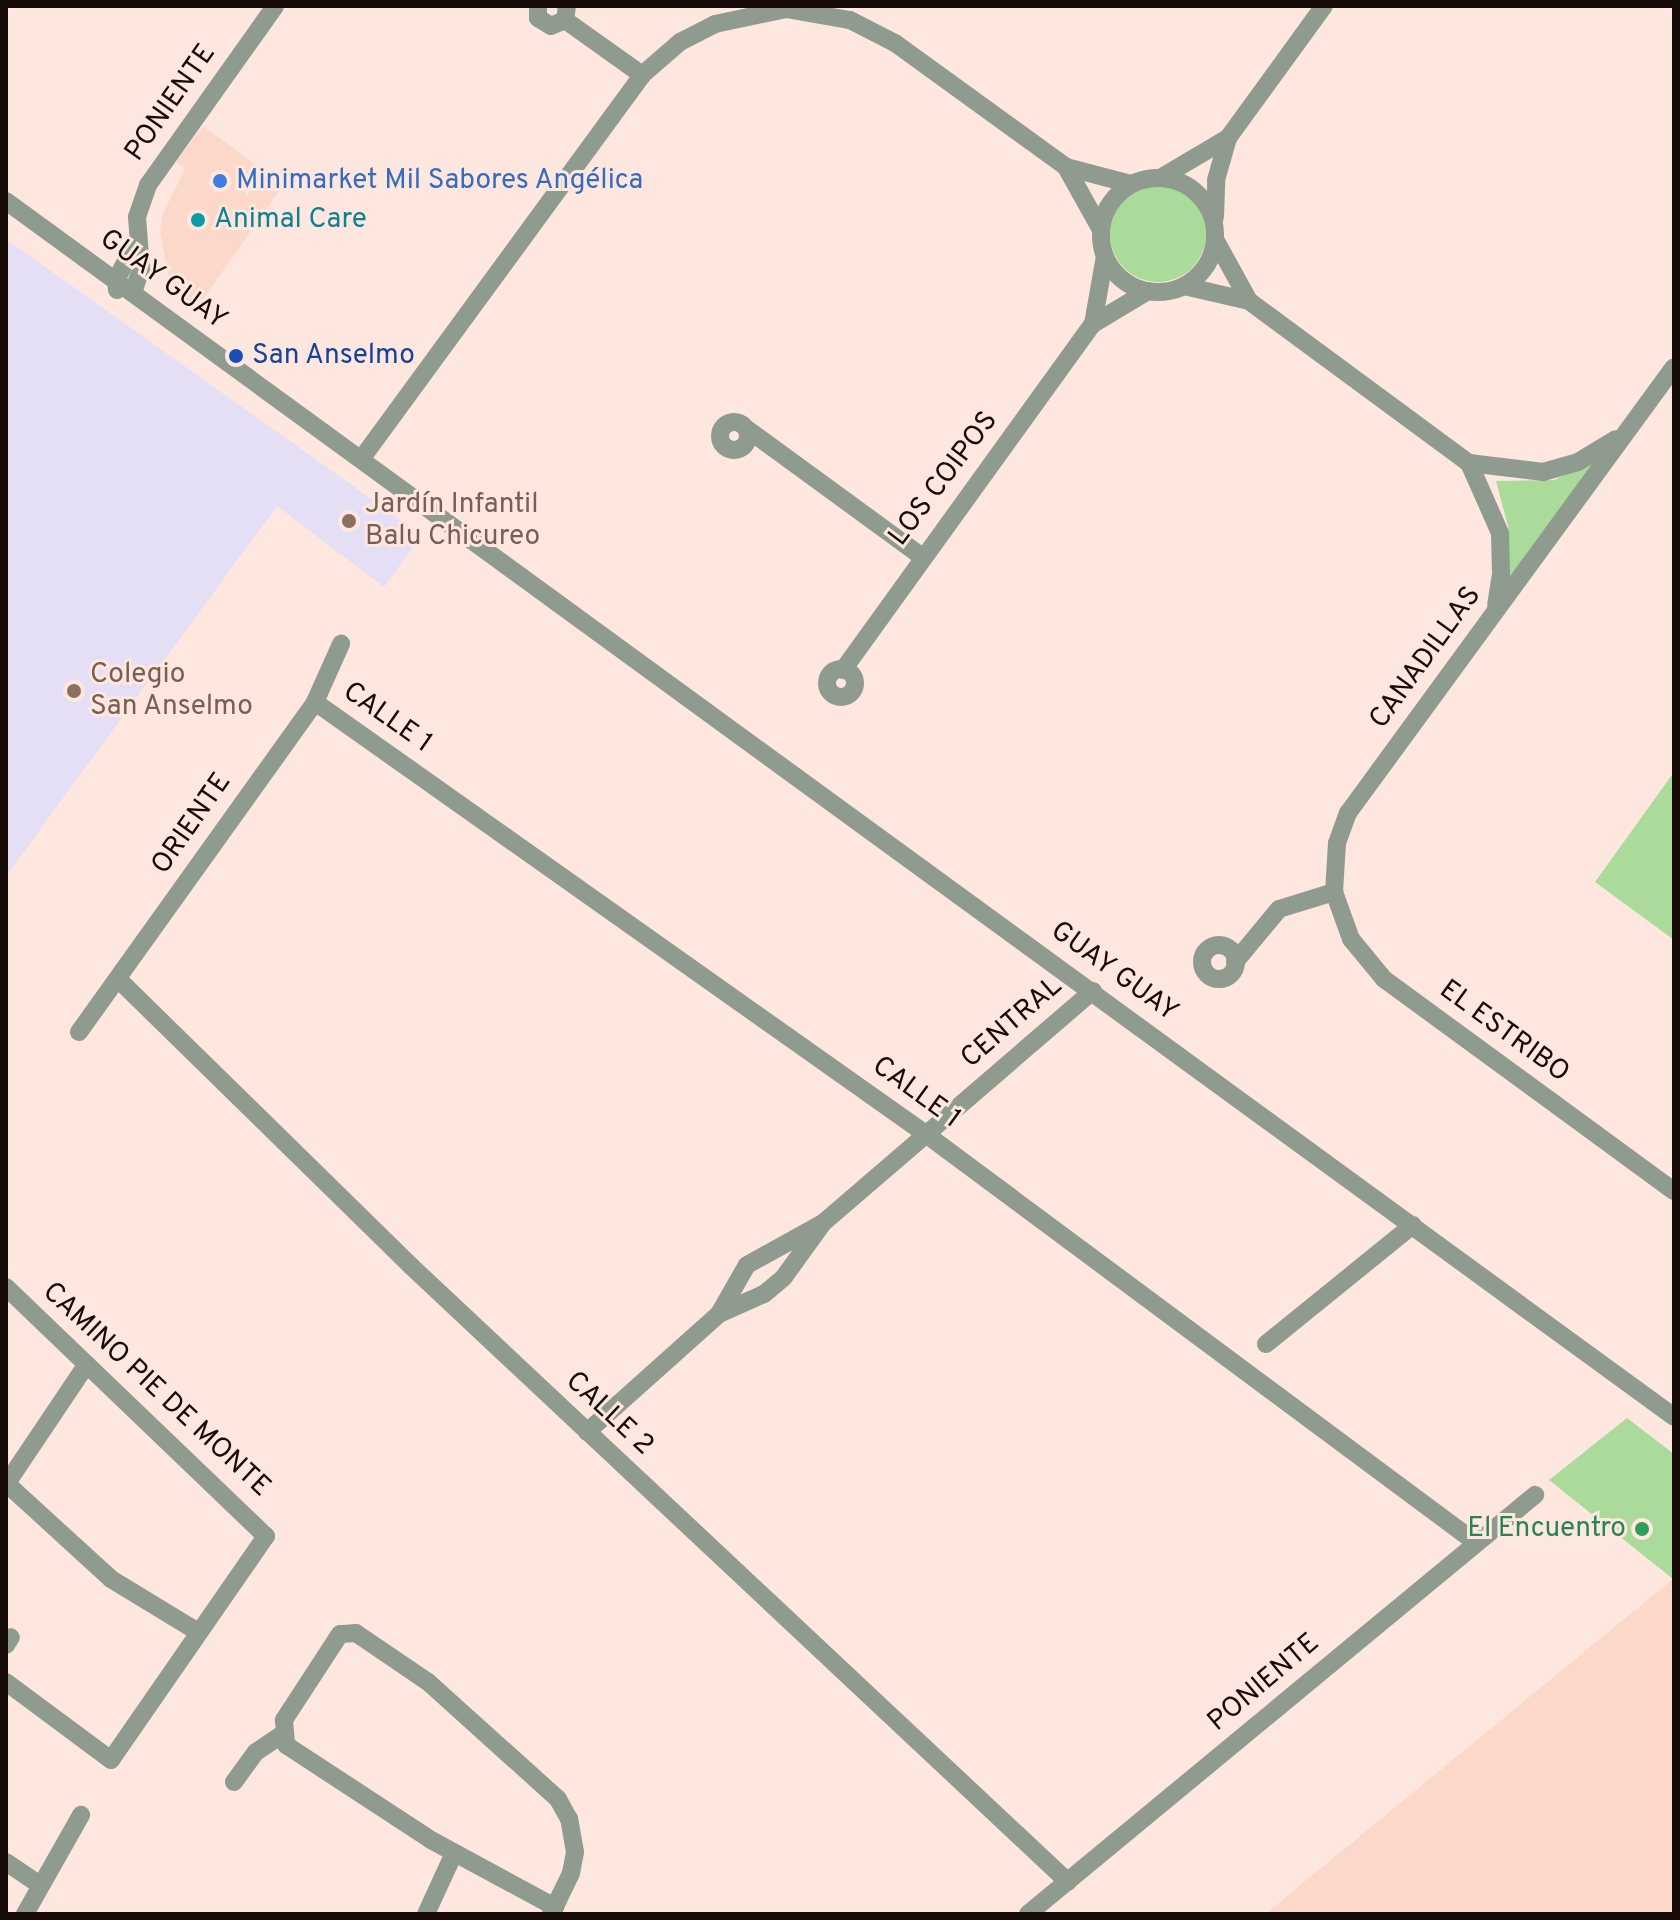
<!DOCTYPE html>
<meta charset="utf-8">
<style>
body{margin:0}
#map{position:relative;width:1680px;height:1920px;overflow:hidden;background:#fee7df;font-family:Overpass,sans-serif}
div>[style]{position:absolute}
.built>*{inset:0;background:#fcd8cb}
.education>*{inset:0;background:#e5dff5}
.green>*{inset:0;background:#aadb9a}
.round{border-radius:50%}
.minor>*{height:18px;margin:-9px;padding:0 9px;transform-origin:9px;border-radius:9px;background:#909b90}
.minor>.ring{margin:-9px;padding:0;box-sizing:content-box;background:none;border:18px solid #909b90;border-radius:50%}
.dots>*{width:22px;height:22px;translate:-50% -50%;box-sizing:border-box;border:4px solid #fee7df;border-radius:50%}
span{translate:-50% -50%;white-space:nowrap;text-align:center;line-height:1.15;-webkit-text-stroke:6px #fee7df;paint-order:stroke}
.street-label{font-size:28px;color:#160b07}
.shop-label{font-size:28px;color:#366cbe}
.left{translate:0 -50%;text-align:left}
.culture-label{font-size:28px;color:#0d838f}
.transit-label{font-size:28px;color:#164399}
.education-label{font-size:28px;color:#785e54}
.leisure-label{font-size:28px;color:#27864d}
.right{translate:-100% -50%;text-align:right}
.frame{position:absolute;inset:0;border:8px solid #160b07;pointer-events:none}
</style>
<div id="map">
<div class="built">
<div style="clip-path:polygon(203px 126px,283px 185px,197px 308px,171px 291px,160px 231px,163px 213px,185px 169px,176px 162px)"></div>
<div style="clip-path:polygon(1673px 1579px,1674px 1914px,1265px 1914px)"></div>
</div>
<div class="education">
<div style="clip-path:polygon(6px 239px,422px 535px,384px 587px,277px 506px,6px 876px)"></div>
</div>
<div class="green">
<div class="round" style="left:1110px;top:186px;width:96px;height:96px"></div>
<div style="clip-path:polygon(1599px 458px,1507px 582px,1509px 530px,1496px 481px,1554px 480px)"></div>
<div style="clip-path:polygon(1674px 772px,1674px 940px,1595px 882px)"></div>
<div style="clip-path:polygon(1627px 1418px,1674px 1454px,1673px 1579px,1549px 1480px)"></div>
</div>
<div class="minor">
<div style="left:538px;top:6px;width:12px;rotate:90deg"></div>
<div style="left:538px;top:18px;width:15px;rotate:32deg"></div>
<div style="left:551px;top:26px;width:15px;rotate:-23deg"></div>
<div style="left:565px;top:20px;width:14px;rotate:-82deg"></div>
<div style="left:565px;top:20px;width:95px;rotate:35.5deg"></div>
<div style="left:1066px;top:167px;width:72px;rotate:60.9deg"></div>
<div style="left:1162px;top:177px;width:77px;rotate:-30.6deg"></div>
<div class="ring" style="left:1101px;top:178px;width:96px;height:96px"></div>
<div style="left:6px;top:201px;width:2064px;rotate:36.09deg"></div>
<div style="left:1215px;top:217px;width:37px;rotate:-88deg"></div>
<div style="left:1216px;top:180px;width:44px;rotate:-74.1deg"></div>
<div style="left:1228px;top:138px;width:163px;rotate:-54deg"></div>
<div style="left:1216px;top:241px;width:68px;rotate:61.2deg"></div>
<div style="left:1249px;top:301px;width:273px;rotate:36.4deg"></div>
<div style="left:1469px;top:463px;width:75px;rotate:6.9deg"></div>
<div style="left:1543px;top:472px;width:36px;rotate:-16deg"></div>
<div style="left:1578px;top:462px;width:44px;rotate:-31.2deg"></div>
<div style="left:1184px;top:286px;width:67px;rotate:13deg"></div>
<div style="left:117px;top:290px;width:10px;rotate:-96deg"></div>
<div style="left:116px;top:280px;width:43px;rotate:-62.2deg"></div>
<div style="left:133px;top:293px;width:26px;rotate:-72deg"></div>
<div style="left:141px;top:268px;width:51px;rotate:-94.5deg"></div>
<div style="left:137px;top:217px;width:34px;rotate:-71deg"></div>
<div style="left:148px;top:185px;width:219px;rotate:-54.6deg"></div>
<div style="left:1093px;top:324px;width:69px;rotate:-80deg"></div>
<div class="ring" style="left:720px;top:422px;width:10px;height:10px"></div>
<div style="left:747px;top:429px;width:215px;rotate:36.1deg"></div>
<div style="left:362px;top:458px;width:474px;rotate:-53.8deg"></div>
<div style="left:642px;top:75px;width:50px;rotate:-41deg"></div>
<div style="left:680px;top:42px;width:39px;rotate:-27deg"></div>
<div style="left:715px;top:24px;width:73px;rotate:-11.9deg"></div>
<div style="left:786px;top:9px;width:65px;rotate:9.8deg"></div>
<div style="left:850px;top:20px;width:51px;rotate:27.1deg"></div>
<div style="left:895px;top:43px;width:211px;rotate:35.9deg"></div>
<div style="left:1066px;top:167px;width:67px;rotate:14.7deg"></div>
<div style="left:1469px;top:463px;width:77px;rotate:66.1deg"></div>
<div style="left:1500px;top:533px;width:41px;rotate:88.6deg"></div>
<div style="left:1501px;top:574px;width:31px;rotate:99deg"></div>
<div class="ring" style="left:827px;top:669px;width:10px;height:10px"></div>
<div style="left:843px;top:670px;width:427px;rotate:-54.2deg"></div>
<div style="left:1093px;top:324px;width:64px;rotate:-31deg"></div>
<div style="left:315px;top:702px;width:750px;rotate:35.28deg"></div>
<div style="left:927px;top:1135px;width:683px;rotate:36.6deg"></div>
<div style="left:1334px;top:892px;width:50px;rotate:70.1deg"></div>
<div style="left:1351px;top:939px;width:52px;rotate:50.5deg"></div>
<div style="left:1384px;top:979px;width:359px;rotate:36.2deg"></div>
<div class="ring" style="left:1202px;top:945px;width:16px;height:16px"></div>
<div style="left:1235px;top:962px;width:69px;rotate:-50.3deg"></div>
<div style="left:1279px;top:909px;width:58px;rotate:-17.2deg"></div>
<div style="left:1334px;top:892px;width:49px;rotate:-86.5deg"></div>
<div style="left:1337px;top:843px;width:32px;rotate:-70deg"></div>
<div style="left:1348px;top:813px;width:552px;rotate:-53.84deg"></div>
<div style="left:119px;top:980px;width:410px;rotate:44.4deg"></div>
<div style="left:412px;top:1267px;width:899px;rotate:43.15deg"></div>
<div style="left:79px;top:1032px;width:406px;rotate:-54.4deg"></div>
<div style="left:315px;top:702px;width:64px;rotate:-65.9deg"></div>
<div style="left:6px;top:1287px;width:360px;rotate:43.8deg"></div>
<div style="left:266px;top:1536px;width:272px;rotate:124.7deg"></div>
<div style="left:111px;top:1760px;width:131px;rotate:-143.4deg"></div>
<div style="left:719px;top:1314px;width:56px;rotate:-60.3deg"></div>
<div style="left:747px;top:1265px;width:85px;rotate:-29deg"></div>
<div style="left:1266px;top:1344px;width:189px;rotate:-39deg"></div>
<div style="left:587px;top:1432px;width:177px;rotate:-41.8deg"></div>
<div style="left:719px;top:1314px;width:49px;rotate:-24deg"></div>
<div style="left:764px;top:1294px;width:26px;rotate:-40deg"></div>
<div style="left:784px;top:1277px;width:67px;rotate:-54.2deg"></div>
<div style="left:823px;top:1223px;width:356px;rotate:-40.7deg"></div>
<div style="left:6px;top:1483px;width:142px;rotate:42.4deg"></div>
<div style="left:111px;top:1579px;width:102px;rotate:31.3deg"></div>
<div style="left:7px;top:1483px;width:143px;rotate:-56.1deg"></div>
<div style="left:6px;top:1645px;width:9px;rotate:-58deg"></div>
<div style="left:234px;top:1782px;width:37px;rotate:-54deg"></div>
<div style="left:256px;top:1752px;width:30px;rotate:-34deg"></div>
<div style="left:6px;top:1862px;width:41px;rotate:34.1deg"></div>
<div style="left:25px;top:1914px;width:114px;rotate:-60.5deg"></div>
<div style="left:426px;top:1914px;width:67px;rotate:-65.3deg"></div>
<div style="left:551px;top:1914px;width:8px;rotate:-60deg"></div>
<div style="left:555px;top:1907px;width:8px;rotate:-67deg"></div>
<div style="left:558px;top:1900px;width:30px;rotate:-64deg"></div>
<div style="left:571px;top:1873px;width:21px;rotate:-79deg"></div>
<div style="left:575px;top:1852px;width:34px;rotate:-100deg"></div>
<div style="left:569px;top:1819px;width:23px;rotate:-119deg"></div>
<div style="left:558px;top:1799px;width:175px;rotate:-138deg"></div>
<div style="left:428px;top:1682px;width:87px;rotate:-145.8deg"></div>
<div style="left:356px;top:1633px;width:16px;rotate:176deg"></div>
<div style="left:340px;top:1634px;width:103px;rotate:123.1deg"></div>
<div style="left:284px;top:1720px;width:25px;rotate:85deg"></div>
<div style="left:286px;top:1745px;width:173px;rotate:33.2deg"></div>
<div style="left:431px;top:1840px;width:141px;rotate:28.4deg"></div>
<div style="left:1028px;top:1914px;width:658px;rotate:-39.57deg"></div>
</div>
<div class="dots">
<div style="left:220px;top:181px;background:#3f7fe0"></div>
<div style="left:198px;top:220px;background:#0f9aa8"></div>
<div style="left:236px;top:356px;background:#1a4fb4"></div>
<div style="left:349px;top:521px;background:#8d6e63"></div>
<div style="left:74px;top:691px;background:#8d6e63"></div>
<div style="left:1642px;top:1529px;background:#2e9e5b"></div>
</div>
<div class="street-label">
<span style="left:171px;top:103px;rotate:-55deg">PONIENTE</span>
<span style="left:163px;top:280px;rotate:36deg">GUAY GUAY</span>
<span style="left:944px;top:479px;rotate:-53deg">LOS COIPOS</span>
<span style="left:1426px;top:658px;rotate:-54deg">CANADILLAS</span>
<span style="left:387px;top:718px;rotate:35deg">CALLE 1</span>
<span style="left:192px;top:824px;rotate:-55deg">ORIENTE</span>
<span style="left:1114px;top:972px;rotate:36deg">GUAY GUAY</span>
<span style="left:1012px;top:1023px;rotate:-41deg">CENTRAL</span>
<span style="left:1504px;top:1032px;rotate:36deg">EL ESTRIBO</span>
<span style="left:916px;top:1093px;rotate:36deg">CALLE 1</span>
<span style="left:156px;top:1390px;rotate:43deg">CAMINO PIE DE MONTE</span>
<span style="left:609px;top:1414px;rotate:43deg">CALLE 2</span>
<span style="left:1264px;top:1683px;rotate:-40deg">PONIENTE</span>
</div>
<div class="shop-label">
<span class="left" style="left:236px;top:181px">Minimarket Mil Sabores Angélica</span>
</div>
<div class="culture-label">
<span class="left" style="left:214px;top:220px">Animal Care</span>
</div>
<div class="transit-label">
<span class="left" style="left:252px;top:356px">San Anselmo</span>
</div>
<div class="education-label">
<span class="left" style="left:365px;top:521px">Jardín Infantil<br>Balu Chicureo</span>
<span class="left" style="left:90px;top:691px">Colegio<br>San Anselmo</span>
</div>
<div class="leisure-label">
<span class="right" style="left:1626px;top:1529px">El Encuentro</span>
</div>
<div class="frame"></div>
</div>
